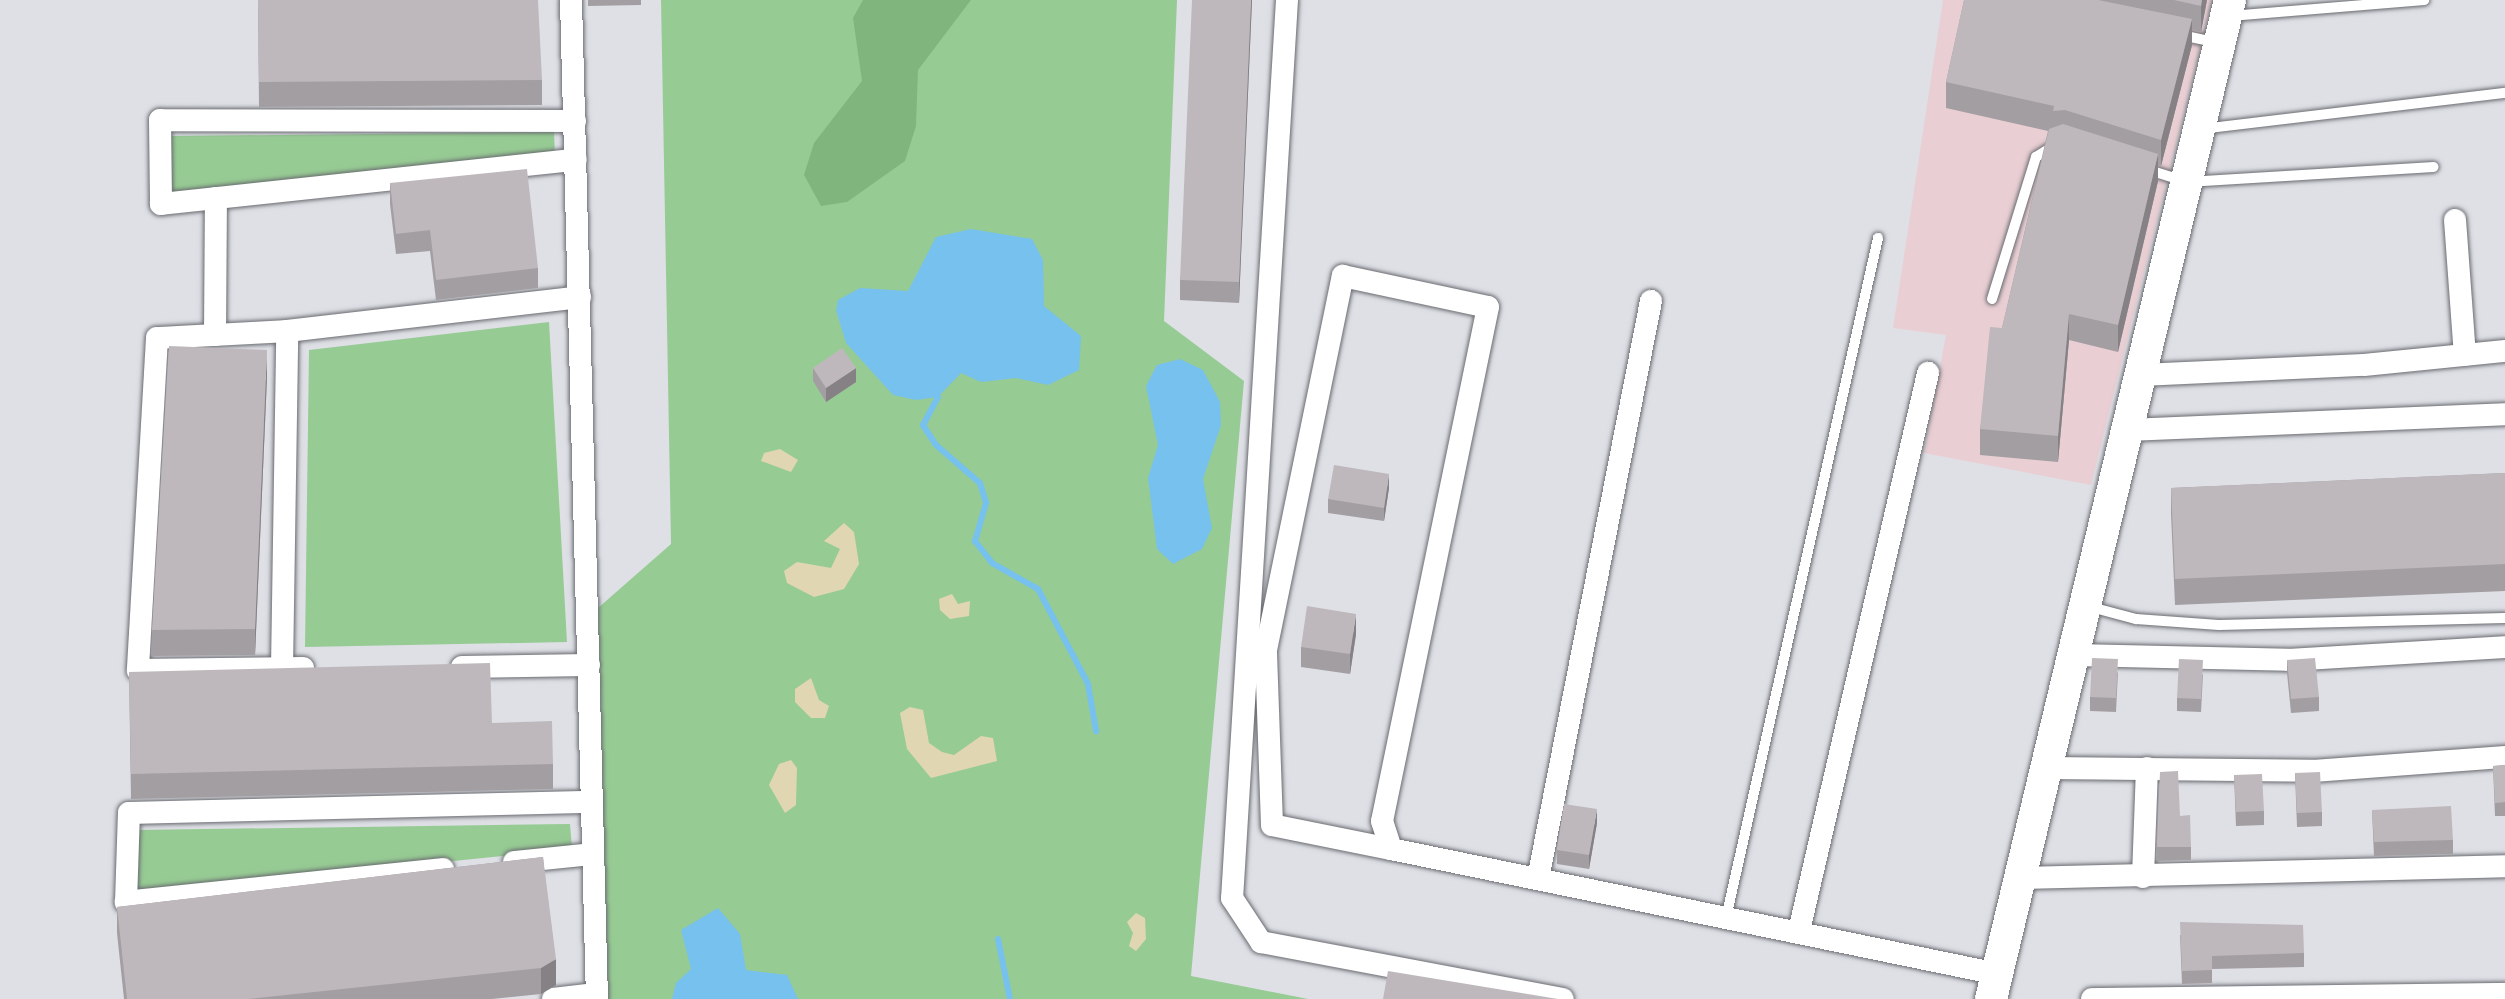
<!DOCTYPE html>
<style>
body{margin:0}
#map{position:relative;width:2505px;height:999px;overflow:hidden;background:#dee0e6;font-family:"Public Sans",sans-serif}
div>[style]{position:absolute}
.industrial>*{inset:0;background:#e9cfd4}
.green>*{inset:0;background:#97cb94}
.forest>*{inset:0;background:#80b67d}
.sand>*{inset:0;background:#e0d7b2}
.water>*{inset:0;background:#76c1ee}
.stream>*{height:6px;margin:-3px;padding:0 3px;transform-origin:3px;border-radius:3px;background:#76c1ee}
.roads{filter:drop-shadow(0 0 2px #696b70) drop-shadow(0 0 2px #696b70)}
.lane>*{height:10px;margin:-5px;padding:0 5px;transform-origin:5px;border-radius:5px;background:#fff}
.street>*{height:22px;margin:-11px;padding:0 11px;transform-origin:11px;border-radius:11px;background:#fff}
.secondary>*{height:32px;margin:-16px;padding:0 16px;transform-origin:16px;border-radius:16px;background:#fff}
.wall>*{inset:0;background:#a39ea2}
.shaded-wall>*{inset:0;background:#858184}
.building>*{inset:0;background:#beb8bc}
span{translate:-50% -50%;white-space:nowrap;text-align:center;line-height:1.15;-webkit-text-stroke:4.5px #dee0e6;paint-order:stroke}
</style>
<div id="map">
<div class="industrial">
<div style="clip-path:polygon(1943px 0,2212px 0,2091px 485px,1924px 453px,1946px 335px,1893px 328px)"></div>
</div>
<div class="green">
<div style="clip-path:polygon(661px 0,1177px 0,1164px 321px,1244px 381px,1191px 976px,1308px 999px,608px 999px,598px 608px,671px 544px)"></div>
<div style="clip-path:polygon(554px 132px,555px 156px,171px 193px,170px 136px)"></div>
<div style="clip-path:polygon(549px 322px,567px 642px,305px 647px,309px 350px)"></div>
<div style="clip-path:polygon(570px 824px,572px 849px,137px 893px,137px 830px)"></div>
</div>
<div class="forest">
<div style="clip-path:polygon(863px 0,971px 0,918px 70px,916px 126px,905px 161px,847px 202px,821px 206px,804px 175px,814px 143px,862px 81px,853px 18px)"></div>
</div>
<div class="sand">
<div style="clip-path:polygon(780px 449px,798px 460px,791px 472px,761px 461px,764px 453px)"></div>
<div style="clip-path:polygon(844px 523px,854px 532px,859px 564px,844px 589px,814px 597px,787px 583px,784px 571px,797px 562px,831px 568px,840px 549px,824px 541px)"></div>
<div style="clip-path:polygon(952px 594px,958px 604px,970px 601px,969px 616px,950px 619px,940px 610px,939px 599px)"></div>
<div style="clip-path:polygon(811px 678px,819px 700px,829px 706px,825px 718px,811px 718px,795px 702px,795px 689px)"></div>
<div style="clip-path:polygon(910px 707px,923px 710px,929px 743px,942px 752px,954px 755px,981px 736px,993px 738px,997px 761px,931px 778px,907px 749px,900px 713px)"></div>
<div style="clip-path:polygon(791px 760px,797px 768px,796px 805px,785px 813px,769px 785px,779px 764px)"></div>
<div style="clip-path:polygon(1136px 913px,1145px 918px,1146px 939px,1136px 951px,1129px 946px,1133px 933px,1127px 922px)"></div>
</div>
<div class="water">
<div style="clip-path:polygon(971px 229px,1032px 239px,1043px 260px,1044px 306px,1081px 336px,1079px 370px,1048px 385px,1016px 378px,981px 382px,961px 373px,938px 397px,916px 400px,893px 395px,846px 343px,836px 310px,838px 300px,860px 288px,908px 291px,936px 237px)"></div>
<div style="clip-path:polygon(1180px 359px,1203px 370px,1220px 402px,1221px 425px,1203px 479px,1212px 528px,1202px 549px,1173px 564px,1157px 549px,1148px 478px,1158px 445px,1146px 386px,1157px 365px)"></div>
<div style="clip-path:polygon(718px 908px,740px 934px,746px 970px,787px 975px,798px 999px,672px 999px,676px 983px,691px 969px,681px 930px)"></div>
</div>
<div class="stream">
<div style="left:938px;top:397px;width:32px;rotate:118deg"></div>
<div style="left:923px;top:425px;width:24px;rotate:57deg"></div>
<div style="left:936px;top:445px;width:58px;rotate:40.8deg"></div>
<div style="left:980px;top:483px;width:21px;rotate:73deg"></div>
<div style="left:986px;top:503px;width:40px;rotate:106deg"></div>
<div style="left:975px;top:541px;width:28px;rotate:52deg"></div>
<div style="left:992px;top:563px;width:53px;rotate:29.5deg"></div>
<div style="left:1038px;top:589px;width:107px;rotate:62.2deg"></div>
<div style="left:1088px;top:684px;width:48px;rotate:80.3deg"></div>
<div style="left:998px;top:939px;width:61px;rotate:78.7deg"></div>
</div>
<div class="roads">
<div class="lane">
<div style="left:2230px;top:16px;width:195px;rotate:-4.7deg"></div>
<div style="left:2181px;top:35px;width:38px;rotate:12deg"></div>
<div style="left:2201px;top:129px;width:306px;rotate:-6.8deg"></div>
<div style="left:2146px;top:169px;width:43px;rotate:17.6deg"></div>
<div style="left:2187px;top:182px;width:247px;rotate:-3.5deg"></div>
<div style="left:1992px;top:299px;width:149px;rotate:-72.8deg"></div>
<div style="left:2036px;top:157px;width:25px;rotate:-32deg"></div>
<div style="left:2087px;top:606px;width:51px;rotate:14.9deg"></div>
<div style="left:2136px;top:619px;width:83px;rotate:4.1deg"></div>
<div style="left:2219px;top:625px;width:286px;rotate:-1.4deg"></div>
<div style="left:1726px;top:918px;width:697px;rotate:-77.4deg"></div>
</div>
<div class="street">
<div style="left:571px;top:0;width:999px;rotate:88.51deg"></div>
<div style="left:1287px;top:0;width:900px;rotate:93.5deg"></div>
<div style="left:1232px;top:898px;width:53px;rotate:56.6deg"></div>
<div style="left:1261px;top:942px;width:307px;rotate:10.7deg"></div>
<div style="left:575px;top:121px;width:415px;rotate:-179.9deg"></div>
<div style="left:160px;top:120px;width:84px;rotate:89.3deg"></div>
<div style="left:161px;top:204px;width:417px;rotate:-6.1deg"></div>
<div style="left:2455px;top:220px;width:135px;rotate:85.8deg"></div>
<div style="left:287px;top:331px;width:130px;rotate:176.9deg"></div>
<div style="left:157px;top:338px;width:333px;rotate:93.3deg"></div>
<div style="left:138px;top:670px;width:165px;rotate:-0.7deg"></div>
<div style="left:215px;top:335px;width:137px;rotate:-89.6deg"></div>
<div style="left:2141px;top:375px;width:223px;rotate:-2.6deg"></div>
<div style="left:2364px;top:365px;width:142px;rotate:-5.7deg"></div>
<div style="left:2128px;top:430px;width:377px;rotate:-2.4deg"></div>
<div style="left:2075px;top:655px;width:213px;rotate:1.3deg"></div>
<div style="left:2288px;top:660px;width:217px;rotate:-3.4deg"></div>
<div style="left:462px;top:667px;width:127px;rotate:-0.9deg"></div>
<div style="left:282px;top:668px;width:337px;rotate:-89.1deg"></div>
<div style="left:287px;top:331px;width:295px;rotate:-6.6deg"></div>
<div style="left:2048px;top:768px;width:265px;rotate:0.6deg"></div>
<div style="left:2313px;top:771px;width:193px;rotate:-4.2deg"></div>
<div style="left:1391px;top:849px;width:121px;rotate:-168.6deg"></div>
<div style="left:1272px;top:825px;width:175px;rotate:-92deg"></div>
<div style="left:1266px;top:650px;width:382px;rotate:-78.4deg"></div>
<div style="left:1343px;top:276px;width:148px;rotate:12.1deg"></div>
<div style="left:1488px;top:307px;width:525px;rotate:101.65deg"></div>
<div style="left:1382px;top:821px;width:29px;rotate:72deg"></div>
<div style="left:1391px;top:849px;width:620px;rotate:11.64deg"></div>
<div style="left:514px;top:862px;width:79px;rotate:-5.8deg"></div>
<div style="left:443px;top:869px;width:319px;rotate:174.1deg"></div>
<div style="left:126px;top:902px;width:89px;rotate:-88.1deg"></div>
<div style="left:129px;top:813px;width:463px;rotate:-1.4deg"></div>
<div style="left:2143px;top:877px;width:109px;rotate:-87.9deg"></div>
<div style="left:2022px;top:878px;width:483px;rotate:-1.4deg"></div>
<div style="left:1538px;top:879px;width:589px;rotate:-78.94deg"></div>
<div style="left:1799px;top:931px;width:573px;rotate:-76.98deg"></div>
<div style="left:553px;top:999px;width:43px;rotate:-6.6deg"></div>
<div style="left:2092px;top:999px;width:413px;rotate:-0.7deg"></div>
</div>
<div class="secondary">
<div style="left:1991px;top:999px;width:1027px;rotate:-76.55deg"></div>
</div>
</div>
<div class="wall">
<div style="clip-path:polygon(258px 0,542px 80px,542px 105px,259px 107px)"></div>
<div style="clip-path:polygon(588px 0,641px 0,641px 5px,588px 6px)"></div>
<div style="clip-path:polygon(1252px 0,1239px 303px,1180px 300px,1180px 280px)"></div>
<div style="clip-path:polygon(1964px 0,2207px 0,2201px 32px,2192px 30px,2192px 45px,2161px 166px,2158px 165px,2158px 181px,2118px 352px,2069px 340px,2058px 462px,1980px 455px,1980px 429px,2002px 328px,2048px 131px,1946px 108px,1946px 82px)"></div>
<div style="clip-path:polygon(390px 183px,538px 268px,538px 288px,436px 300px,430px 251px,396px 254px,390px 204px)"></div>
<div style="clip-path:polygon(813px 368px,856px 382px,826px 402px,813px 381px)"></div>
<div style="clip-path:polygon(267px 377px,255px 655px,152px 656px,152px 630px)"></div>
<div style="clip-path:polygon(2505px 473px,2505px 591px,2175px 605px,2171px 514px,2171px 488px)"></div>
<div style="clip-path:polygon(1389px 488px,1384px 521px,1328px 513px,1328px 499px)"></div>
<div style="clip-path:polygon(1356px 634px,1350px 674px,1301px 667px,1301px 647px)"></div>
<div style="clip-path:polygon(2287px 660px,2319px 697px,2319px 711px,2291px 713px,2287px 673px)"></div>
<div style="clip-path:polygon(129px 672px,492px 723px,553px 764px,553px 789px,131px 799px)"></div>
<div style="clip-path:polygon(2118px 672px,2116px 712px,2090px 711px,2090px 697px)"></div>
<div style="clip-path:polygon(2203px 674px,2201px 712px,2177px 711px,2177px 698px)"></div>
<div style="clip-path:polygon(2505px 765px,2505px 816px,2495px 816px,2493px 766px)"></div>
<div style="clip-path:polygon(2295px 773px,2322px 812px,2322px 826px,2297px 827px)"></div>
<div style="clip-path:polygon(2234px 775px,2264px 811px,2264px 825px,2236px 826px)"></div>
<div style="clip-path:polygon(2372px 810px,2453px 840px,2453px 854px,2374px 856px)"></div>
<div style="clip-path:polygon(2180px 816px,2191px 847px,2191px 860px,2157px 861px,2157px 847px)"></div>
<div style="clip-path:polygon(1597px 823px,1589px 869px,1557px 864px,1557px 850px)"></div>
<div style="clip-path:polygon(543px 857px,556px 985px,541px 994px,492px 999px,124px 999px,117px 933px,117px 907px)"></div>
<div style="clip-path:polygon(2180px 935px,2304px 953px,2304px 967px,2212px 969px,2212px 983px,2182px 984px)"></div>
</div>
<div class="shaded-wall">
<div style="clip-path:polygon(1251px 0,1252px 0,1239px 303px,1239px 282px)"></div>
<div style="clip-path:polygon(2202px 0,2207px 0,2201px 32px,2201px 6px)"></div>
<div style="clip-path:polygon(2192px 19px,2192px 45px,2161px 166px,2161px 140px)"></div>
<div style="clip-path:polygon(2158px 154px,2158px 181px,2118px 352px,2118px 325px)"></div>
<div style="clip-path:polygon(2069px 314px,2069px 340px,2058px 462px,2058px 436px)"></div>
<div style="clip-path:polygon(267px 350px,267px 377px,255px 655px,255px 629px)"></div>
<div style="clip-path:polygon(856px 368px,856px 382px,826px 402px,826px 388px)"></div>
<div style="clip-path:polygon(1389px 474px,1389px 488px,1384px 521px,1384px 508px)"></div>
<div style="clip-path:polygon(1356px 614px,1356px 634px,1350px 674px,1350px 654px)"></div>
<div style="clip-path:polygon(1597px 809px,1597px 823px,1589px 869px,1589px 855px)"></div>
<div style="clip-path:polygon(556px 959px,556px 985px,541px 994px,541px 968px)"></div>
</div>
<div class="building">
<div style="clip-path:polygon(258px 0,538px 0,542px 80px,259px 82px)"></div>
<div style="clip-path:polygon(1192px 0,1251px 0,1239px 282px,1180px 280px)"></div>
<div style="clip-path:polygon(1964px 0,2098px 0,2192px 19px,2161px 140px,2065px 110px,2053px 111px,2054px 106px,1946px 82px)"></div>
<div style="clip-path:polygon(2174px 0,2202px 0,2201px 6px)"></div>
<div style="clip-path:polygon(2063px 124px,2158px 154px,2118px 325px,2069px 314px,2058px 436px,1980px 429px,1990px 327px,2002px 328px,2049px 129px)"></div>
<div style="clip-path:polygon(527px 169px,538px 268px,436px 280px,430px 230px,396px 234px,390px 183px)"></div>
<div style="clip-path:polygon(169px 346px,267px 350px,255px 629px,152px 630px)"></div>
<div style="clip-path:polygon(842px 348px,856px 368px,826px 388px,813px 368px)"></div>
<div style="clip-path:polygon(1334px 465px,1389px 474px,1384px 508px,1328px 499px)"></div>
<div style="clip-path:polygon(2505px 473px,2505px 564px,2175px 579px,2171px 488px)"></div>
<div style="clip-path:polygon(1307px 606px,1356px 614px,1350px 654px,1301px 647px)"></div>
<div style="clip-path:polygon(2092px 658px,2118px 659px,2116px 698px,2090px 697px)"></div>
<div style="clip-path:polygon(2315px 658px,2319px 697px,2291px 699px,2287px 660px)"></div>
<div style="clip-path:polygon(2179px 659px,2203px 660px,2201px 699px,2177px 698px)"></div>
<div style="clip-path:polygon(490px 663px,492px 723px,552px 721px,553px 764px,131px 774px,129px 672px)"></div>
<div style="clip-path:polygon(2505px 765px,2505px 802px,2495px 803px,2493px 766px)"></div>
<div style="clip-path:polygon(2178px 771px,2180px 816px,2190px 815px,2191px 847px,2157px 847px,2160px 772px)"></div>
<div style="clip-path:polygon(2320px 772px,2322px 812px,2297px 813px,2295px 773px)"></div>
<div style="clip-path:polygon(2262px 774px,2264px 811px,2236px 812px,2234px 775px)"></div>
<div style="clip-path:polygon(1564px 804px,1597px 809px,1589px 855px,1557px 850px)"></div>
<div style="clip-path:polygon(2451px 806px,2453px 840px,2374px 842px,2372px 810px)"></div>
<div style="clip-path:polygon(543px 857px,556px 959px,541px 968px,248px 999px,127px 999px,117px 907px)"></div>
<div style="clip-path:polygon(2180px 922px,2303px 925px,2304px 953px,2212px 956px,2212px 970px,2182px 971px)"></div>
<div style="clip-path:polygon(1388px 971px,1558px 999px,1383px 999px)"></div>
</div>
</div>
